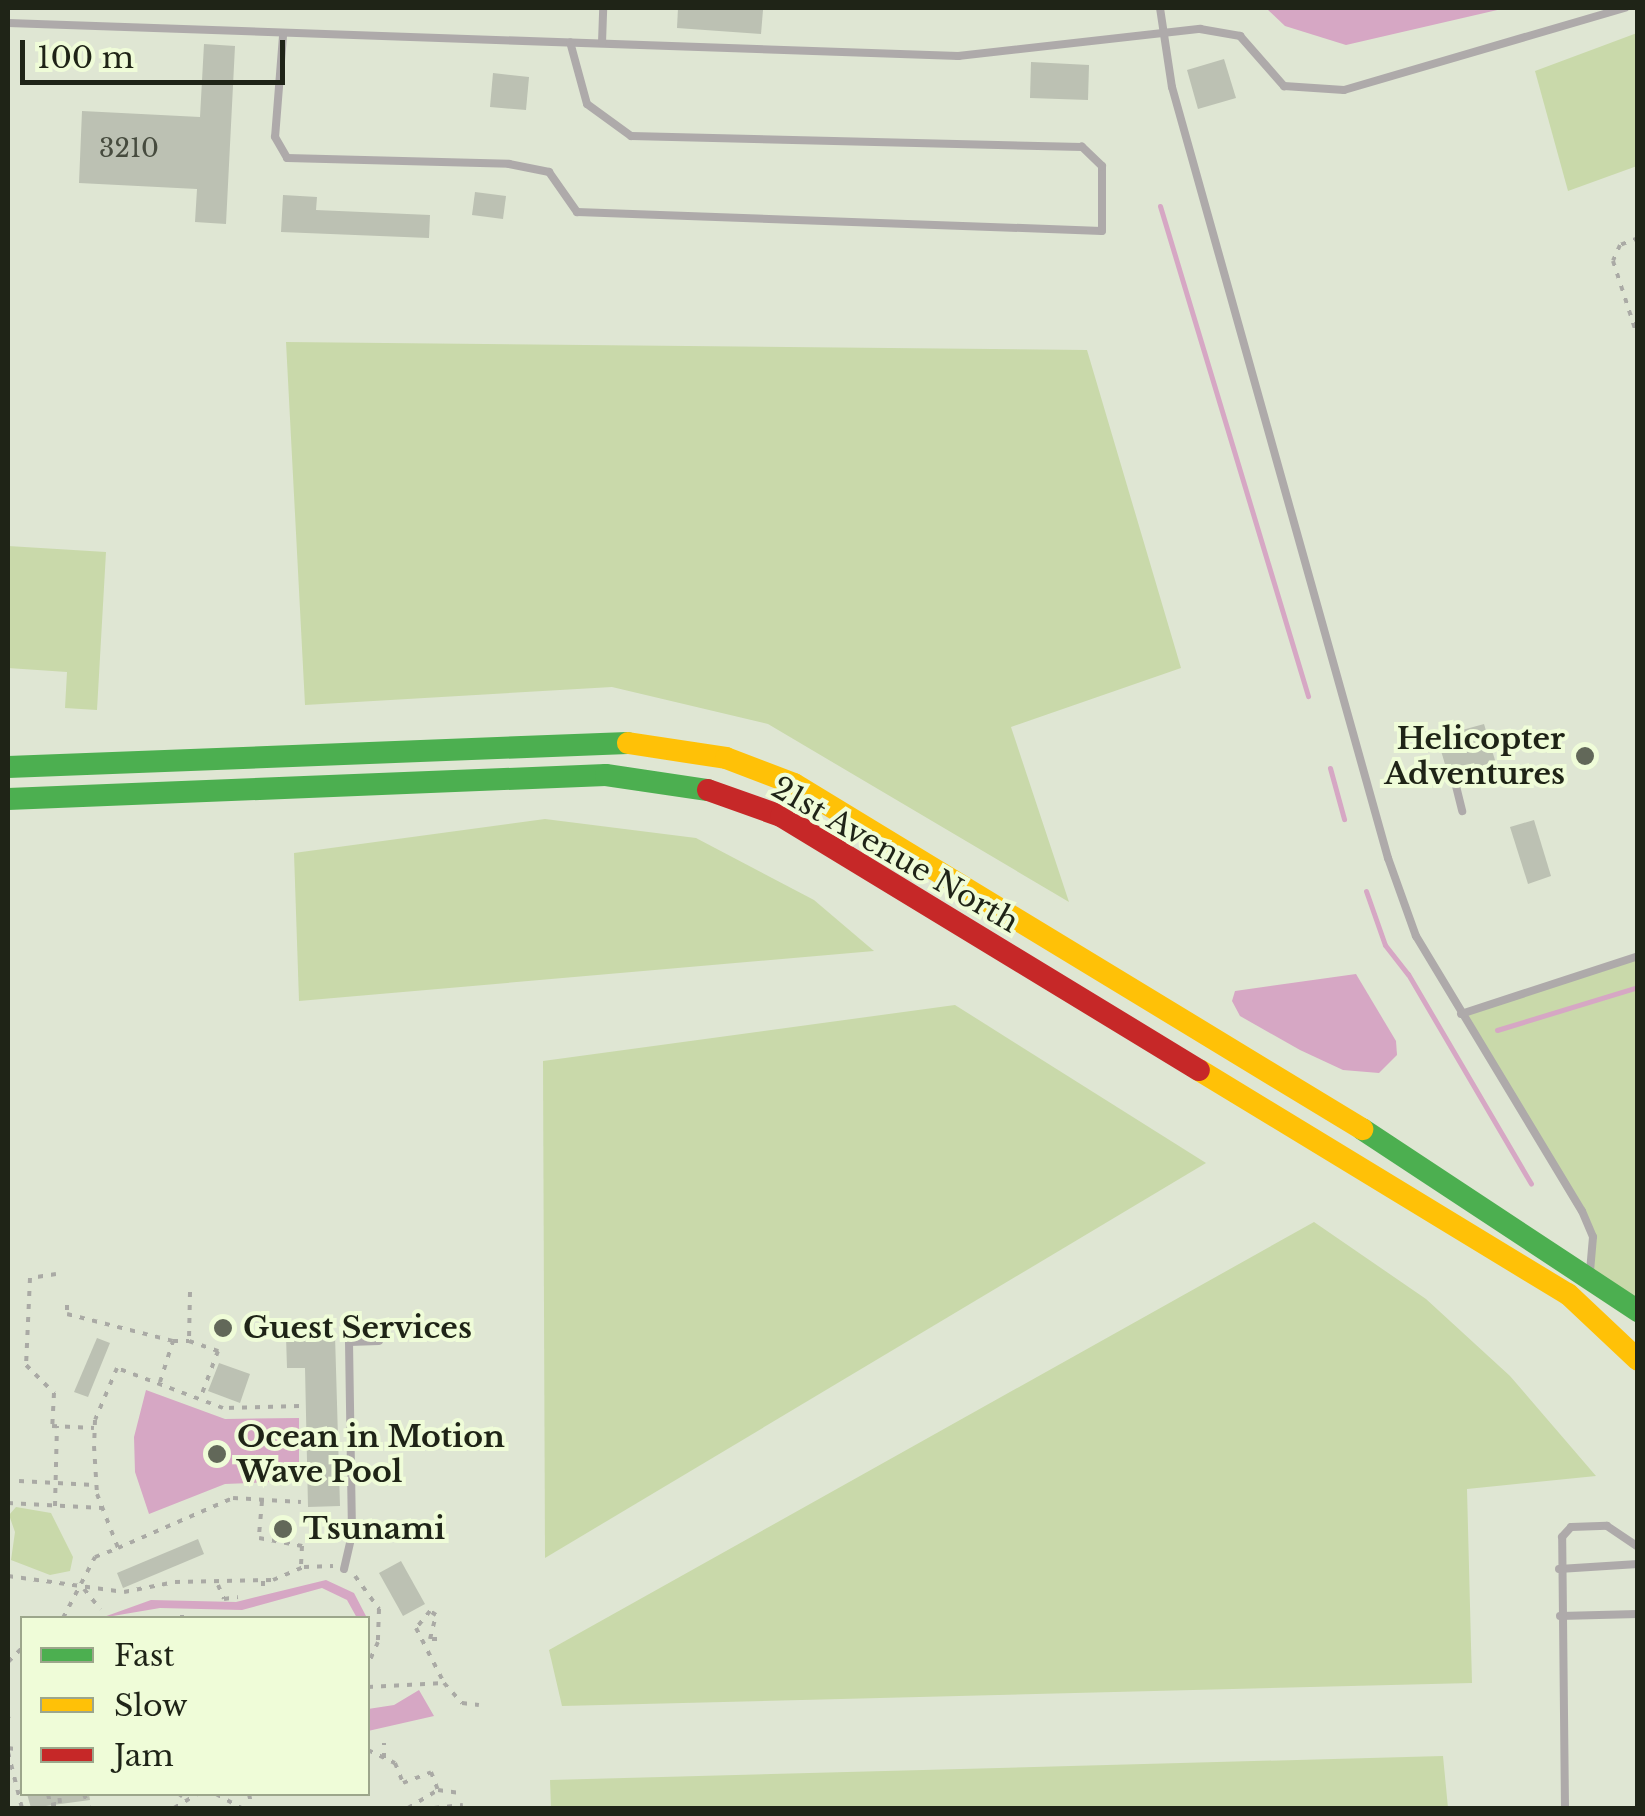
<!DOCTYPE html>
<style>
body{margin:0}
#map{position:relative;width:1645px;height:1816px;overflow:hidden;background:#dfe6d3;font-family:"Libre Baskerville",serif}
div>[style]{position:absolute}
.green>*{inset:0;background:#c9d9aa}
.water>*{inset:0;background:#d6a7c4}
.stream>*{height:5px;margin:-2.5px;padding:0 2.5px;transform-origin:2.5px;border-radius:2.5px;background:#d6a7c4}
.building>*{inset:0;background:#bcc1b3}
.path>*{height:4px;margin-top:-2px;transform-origin:0;background:repeating-linear-gradient(90deg,#aaaaa5 0 5px,transparent 0 13px)}
.lane>*{height:8px;margin:-4px;padding:0 4px;transform-origin:4px;border-radius:4px;background:#aeaaaa}
.fast>*{height:22px;margin:-11px;padding:0 11px;transform-origin:11px;border-radius:11px;background:#4caf50}
.slow>*{height:22px;margin:-11px;padding:0 11px;transform-origin:11px;border-radius:11px;background:#ffc107}
.jam>*{height:22px;margin:-11px;padding:0 11px;transform-origin:11px;border-radius:11px;background:#c62828}
.dots>*{width:28px;height:28px;translate:-50% -50%;box-sizing:border-box;border:5px solid #effcd8;border-radius:50%}
span{translate:-50% -50%;white-space:nowrap;text-align:center;line-height:1.15;-webkit-text-stroke:8px #effcd8;paint-order:stroke}
.number-label{font-size:25px;color:#464b3e}
.number-label span{-webkit-text-stroke-width:0}
.poi-label{font-size:30px;color:#1f2417;font-weight:700}
.right{translate:-100% -50%;text-align:right}
.left{translate:0 -50%;text-align:left}
.street-label{font-size:30px;color:#1f2417}
.frame{position:absolute;inset:0;border:10px solid #1f2417;pointer-events:none}
.legend{position:absolute;left:20px;top:1616px;width:350px;height:180px;box-sizing:border-box;background:#effcd8;border:2px solid #9ca68b;margin:0;padding:12px 18px;list-style:none;font-size:30px;color:#1f2417}
.legend li{display:flex;align-items:center;gap:20px;height:50px}
.legend b{width:50px;border:2px solid #9ca68b}
.scale{position:absolute;left:20px;top:40px;width:265px;height:45px;box-sizing:border-box;border:5px solid #1f2417;border-top:0;padding-left:12px;font-size:30px;line-height:35px;white-space:nowrap;color:#1f2417;-webkit-text-stroke:8px #effcd8;paint-order:stroke}
</style>
<div id="map">
<div class="green">
<div style="clip-path:polygon(1637px 33px,1637px 166px,1568px 191px,1535px 71px)"></div>
<div style="clip-path:polygon(286px 342px,1087px 350px,1181px 668px,1011px 727px,1069px 902px,768px 724px,612px 687px,305px 705px)"></div>
<div style="clip-path:polygon(8px 546px,106px 552px,97px 710px,65px 708px,67px 672px,8px 668px)"></div>
<div style="clip-path:polygon(545px 819px,696px 838px,814px 900px,874px 951px,299px 1001px,294px 853px)"></div>
<div style="clip-path:polygon(1637px 956px,1637px 1311px,1590px 1275px,1593px 1237px,1461px 1014px)"></div>
<div style="clip-path:polygon(955px 1005px,1206px 1163px,545px 1558px,543px 1061px)"></div>
<div style="clip-path:polygon(1314px 1222px,1426px 1299px,1510px 1376px,1596px 1476px,1467px 1489px,1472px 1683px,562px 1706px,549px 1650px)"></div>
<div style="clip-path:polygon(16px 1507px,51px 1513px,73px 1557px,70px 1571px,50px 1575px,11px 1560px,15px 1532px,9px 1515px)"></div>
<div style="clip-path:polygon(1443px 1756px,1448px 1808px,551px 1808px,550px 1780px)"></div>
</div>
<div class="water">
<div style="clip-path:polygon(1266px 8px,1506px 8px,1346px 45px,1285px 26px)"></div>
<div style="clip-path:polygon(1356px 974px,1396px 1041px,1397px 1055px,1379px 1073px,1343px 1070px,1300px 1050px,1240px 1016px,1232px 1001px,1235px 991px)"></div>
<div style="clip-path:polygon(146px 1390px,225px 1419px,299px 1418px,299px 1481px,225px 1484px,149px 1514px,135px 1472px,134px 1437px)"></div>
<div style="clip-path:polygon(326px 1580px,354px 1593px,367px 1618px,357px 1618px,347px 1600px,322px 1588px,242px 1610px,160px 1608px,101px 1618px,151px 1600px,236px 1602px)"></div>
<div style="clip-path:polygon(419px 1690px,434px 1716px,368px 1731px,368px 1709px,394px 1705px)"></div>
</div>
<div class="stream">
<div style="left:1160px;top:206px;width:512px;rotate:73.19deg"></div>
<div style="left:1330px;top:768px;width:53px;rotate:74.6deg"></div>
<div style="left:1366px;top:891px;width:57px;rotate:70.6deg"></div>
<div style="left:1385px;top:945px;width:37px;rotate:52deg"></div>
<div style="left:1408px;top:974px;width:243px;rotate:59.6deg"></div>
<div style="left:1497px;top:1030px;width:147px;rotate:-17deg"></div>
</div>
<div class="building">
<div style="clip-path:polygon(678px 8px,763px 10px,761px 34px,677px 28px)"></div>
<div style="clip-path:polygon(204px 44px,235px 46px,226px 224px,195px 222px,197px 189px,79px 183px,82px 111px,200px 117px)"></div>
<div style="clip-path:polygon(1224px 59px,1236px 98px,1198px 109px,1187px 70px)"></div>
<div style="clip-path:polygon(1031px 62px,1089px 65px,1088px 100px,1030px 98px)"></div>
<div style="clip-path:polygon(493px 73px,529px 77px,526px 110px,490px 107px)"></div>
<div style="clip-path:polygon(475px 192px,506px 196px,503px 219px,472px 215px)"></div>
<div style="clip-path:polygon(283px 195px,317px 197px,316px 210px,430px 215px,429px 238px,281px 232px)"></div>
<div style="clip-path:polygon(1484px 724px,1498px 770px,1449px 778px,1437px 737px)"></div>
<div style="clip-path:polygon(1534px 820px,1551px 876px,1528px 884px,1510px 827px)"></div>
<div style="clip-path:polygon(335px 1335px,340px 1506px,308px 1507px,305px 1368px,287px 1368px,286px 1336px)"></div>
<div style="clip-path:polygon(97px 1338px,110px 1343px,88px 1397px,74px 1392px)"></div>
<div style="clip-path:polygon(219px 1363px,250px 1374px,240px 1403px,208px 1391px)"></div>
<div style="clip-path:polygon(198px 1539px,204px 1554px,123px 1588px,117px 1573px)"></div>
<div style="clip-path:polygon(401px 1561px,425px 1604px,403px 1616px,379px 1573px)"></div>
<div style="clip-path:polygon(27px 1794px,89px 1794px,90px 1800px,31px 1808px)"></div>
</div>
<div class="path">
<div style="left:1638px;top:238px;width:19px;rotate:159deg"></div>
<div style="left:1620px;top:245px;width:17px;rotate:114deg"></div>
<div style="left:1613px;top:261px;width:81px;rotate:72deg"></div>
<div style="left:56px;top:1274px;width:26px;rotate:171deg"></div>
<div style="left:30px;top:1278px;width:87px;rotate:92.6deg"></div>
<div style="left:26px;top:1365px;width:40px;rotate:45deg"></div>
<div style="left:54px;top:1393px;width:33px;rotate:93deg"></div>
<div style="left:52px;top:1426px;width:42px;rotate:2.7deg"></div>
<div style="left:190px;top:1292px;width:49px;rotate:91.2deg"></div>
<div style="left:189px;top:1341px;width:31px;rotate:19deg"></div>
<div style="left:218px;top:1351px;width:51px;rotate:110.6deg"></div>
<div style="left:67px;top:1305px;width:9px;rotate:90deg"></div>
<div style="left:67px;top:1314px;width:109px;rotate:14.3deg"></div>
<div style="left:160px;top:1382px;width:43px;rotate:-72.4deg"></div>
<div style="left:173px;top:1341px;width:16px"></div>
<div style="left:299px;top:1406px;width:76px;rotate:178.5deg"></div>
<div style="left:223px;top:1408px;width:113px;rotate:-159.3deg"></div>
<div style="left:117px;top:1368px;width:56px;rotate:112.9deg"></div>
<div style="left:95px;top:1420px;width:26px;rotate:92deg"></div>
<div style="left:94px;top:1446px;width:48px;rotate:86.4deg"></div>
<div style="left:97px;top:1494px;width:58px;rotate:68.7deg"></div>
<div style="left:118px;top:1548px;width:125px;rotate:-23.5deg"></div>
<div style="left:233px;top:1498px;width:68px;rotate:3.4deg"></div>
<div style="left:19px;top:1481px;width:75px;rotate:3.1deg"></div>
<div style="left:262px;top:1501px;width:37px;rotate:95deg"></div>
<div style="left:259px;top:1538px;width:44px;rotate:10.5deg"></div>
<div style="left:302px;top:1546px;width:22px;rotate:93deg"></div>
<div style="left:8px;top:1503px;width:94px;rotate:3deg"></div>
<div style="left:55px;top:1506px;width:80px;rotate:-88.6deg"></div>
<div style="left:8px;top:1524px;width:25px;rotate:90deg"></div>
<div style="left:8px;top:1576px;width:117px;rotate:7.9deg"></div>
<div style="left:124px;top:1592px;width:52px;rotate:-11.1deg"></div>
<div style="left:175px;top:1582px;width:98px;rotate:-1.2deg"></div>
<div style="left:273px;top:1580px;width:34px;rotate:-23deg"></div>
<div style="left:304px;top:1567px;width:29px;rotate:-2deg"></div>
<div style="left:355px;top:1576px;width:41px;rotate:54deg"></div>
<div style="left:379px;top:1609px;width:33px;rotate:92deg"></div>
<div style="left:378px;top:1642px;width:24px;rotate:114deg"></div>
<div style="left:263px;top:1581px;width:12px;rotate:90deg"></div>
<div style="left:218px;top:1585px;width:15px;rotate:67deg"></div>
<div style="left:224px;top:1599px;width:14px;rotate:-8deg"></div>
<div style="left:84px;top:1589px;width:26px;rotate:51deg"></div>
<div style="left:63px;top:1618px;width:69px;rotate:-62.3deg"></div>
<div style="left:95px;top:1557px;width:25px;rotate:-21deg"></div>
<div style="left:182px;top:1618px;width:3px;rotate:-90deg"></div>
<div style="left:437px;top:1639px;width:7px;rotate:180deg"></div>
<div style="left:430px;top:1639px;width:25px;rotate:-76deg"></div>
<div style="left:436px;top:1615px;width:7px;rotate:-146deg"></div>
<div style="left:430px;top:1611px;width:22px;rotate:129deg"></div>
<div style="left:416px;top:1628px;width:62px;rotate:63deg"></div>
<div style="left:8px;top:1662px;width:20px;rotate:-45deg"></div>
<div style="left:368px;top:1687px;width:76px;rotate:-3deg"></div>
<div style="left:444px;top:1683px;width:27px;rotate:48deg"></div>
<div style="left:462px;top:1703px;width:17px;rotate:7deg"></div>
<div style="left:8px;top:1717px;width:2px;rotate:-27deg"></div>
<div style="left:8px;top:1748px;width:14px;rotate:8deg"></div>
<div style="left:368px;top:1750px;width:30px;rotate:26deg"></div>
<div style="left:395px;top:1763px;width:22px;rotate:68deg"></div>
<div style="left:403px;top:1783px;width:30px;rotate:-21deg"></div>
<div style="left:431px;top:1772px;width:19px;rotate:69deg"></div>
<div style="left:438px;top:1790px;width:22px;rotate:8deg"></div>
<div style="left:8px;top:1752px;width:58px;rotate:76deg"></div>
<div style="left:384px;top:1758px;width:15px;rotate:-90deg"></div>
<div style="left:48px;top:1794px;width:14px;rotate:78deg"></div>
<div style="left:84px;top:1794px;width:15px;rotate:70deg"></div>
<div style="left:179px;top:1794px;width:4px;rotate:34deg"></div>
<div style="left:216px;top:1794px;width:29px;rotate:29deg"></div>
<div style="left:249px;top:1794px;width:14px;rotate:78deg"></div>
<div style="left:51px;top:1805px;width:9px;rotate:-13deg"></div>
<div style="left:60px;top:1803px;width:9px;rotate:-96deg"></div>
<div style="left:174px;top:1808px;width:27px;rotate:-31deg"></div>
<div style="left:408px;top:1808px;width:33px;rotate:-31deg"></div>
<div style="left:408px;top:1808px;width:11px"></div>
<div style="left:434px;top:1808px;width:29px;rotate:-6deg"></div>
</div>
<div class="lane">
<div style="left:1160px;top:8px;width:80px;rotate:81.4deg"></div>
<div style="left:1172px;top:87px;width:801px;rotate:74.35deg"></div>
<div style="left:1388px;top:858px;width:83px;rotate:70.3deg"></div>
<div style="left:1416px;top:936px;width:321px;rotate:58.9deg"></div>
<div style="left:1582px;top:1211px;width:28px;rotate:67deg"></div>
<div style="left:1593px;top:1237px;width:36px;rotate:95deg"></div>
<div style="left:8px;top:23px;width:951px;rotate:1.99deg"></div>
<div style="left:958px;top:56px;width:244px;rotate:-6.4deg"></div>
<div style="left:1200px;top:29px;width:41px;rotate:9.9deg"></div>
<div style="left:1240px;top:36px;width:67px;rotate:48.7deg"></div>
<div style="left:1284px;top:86px;width:60px;rotate:3.8deg"></div>
<div style="left:1344px;top:90px;width:293px;rotate:-16.3deg"></div>
<div style="left:283px;top:36px;width:101px;rotate:94.5deg"></div>
<div style="left:275px;top:137px;width:24px;rotate:60deg"></div>
<div style="left:287px;top:158px;width:222px;rotate:1.5deg"></div>
<div style="left:509px;top:164px;width:41px;rotate:11.3deg"></div>
<div style="left:549px;top:172px;width:49px;rotate:55deg"></div>
<div style="left:577px;top:212px;width:525px;rotate:2.07deg"></div>
<div style="left:1102px;top:231px;width:65px;rotate:-90deg"></div>
<div style="left:1102px;top:166px;width:28px;rotate:-136deg"></div>
<div style="left:1082px;top:147px;width:451px;rotate:-178.6deg"></div>
<div style="left:631px;top:136px;width:54px;rotate:-144deg"></div>
<div style="left:587px;top:104px;width:64px;rotate:-105.3deg"></div>
<div style="left:602px;top:43px;width:35px;rotate:-88deg"></div>
<div style="left:1455px;top:782px;width:30px;rotate:76deg"></div>
<div style="left:1461px;top:1014px;width:186px;rotate:-18.1deg"></div>
<div style="left:344px;top:1569px;width:37px;rotate:-77deg"></div>
<div style="left:352px;top:1533px;width:191px;rotate:-90.9deg"></div>
<div style="left:349px;top:1342px;width:30px;rotate:-2deg"></div>
<div style="left:1559px;top:1569px;width:79px;rotate:-3.6deg"></div>
<div style="left:1560px;top:1616px;width:78px;rotate:-1.5deg"></div>
<div style="left:1565px;top:1808px;width:271px;rotate:-90.6deg"></div>
<div style="left:1562px;top:1537px;width:13px;rotate:-48deg"></div>
<div style="left:1571px;top:1527px;width:36px;rotate:-2deg"></div>
<div style="left:1607px;top:1526px;width:37px;rotate:34deg"></div>
</div>
<div class="fast">
<div style="left:8px;top:767px;width:620px;rotate:-2.22deg"></div>
<div style="left:8px;top:799px;width:598px;rotate:-2.3deg"></div>
<div style="left:606px;top:775px;width:103px;rotate:8.4deg"></div>
<div style="left:1362px;top:1129px;width:331px;rotate:33.4deg"></div>
</div>
<div class="slow">
<div style="left:628px;top:743px;width:99px;rotate:8.7deg"></div>
<div style="left:726px;top:758px;width:73px;rotate:20.9deg"></div>
<div style="left:794px;top:784px;width:665px;rotate:31.27deg"></div>
<div style="left:1199px;top:1070px;width:432px;rotate:31.3deg"></div>
<div style="left:1568px;top:1294px;width:96px;rotate:43.3deg"></div>
</div>
<div class="jam">
<div style="left:708px;top:790px;width:77px;rotate:19.6deg"></div>
<div style="left:781px;top:816px;width:489px;rotate:31.3deg"></div>
</div>
<div class="dots">
<div style="left:1585px;top:756px;background:#626859"></div>
<div style="left:223px;top:1328px;background:#626859"></div>
<div style="left:217px;top:1454px;background:#626859"></div>
<div style="left:283px;top:1529px;background:#626859"></div>
</div>
<div class="number-label">
<span style="left:129px;top:149px">3210</span>
</div>
<div class="poi-label">
<span class="right" style="left:1565px;top:756px">Helicopter<br>Adventures</span>
<span class="left" style="left:243px;top:1328px">Guest Services</span>
<span class="left" style="left:237px;top:1454px">Ocean in Motion<br>Wave Pool</span>
<span class="left" style="left:303px;top:1529px">Tsunami</span>
</div>
<div class="street-label">
<span style="left:895px;top:855px;rotate:30deg">21st Avenue North</span>
</div>
<div class="frame"></div>
<ul class="legend">
<li><b style="height:12px;background:#4caf50"></b>Fast</li>
<li><b style="height:12px;background:#ffc107"></b>Slow</li>
<li><b style="height:12px;background:#c62828"></b>Jam</li>
</ul>
<div class="scale">100 m</div>
</div>
